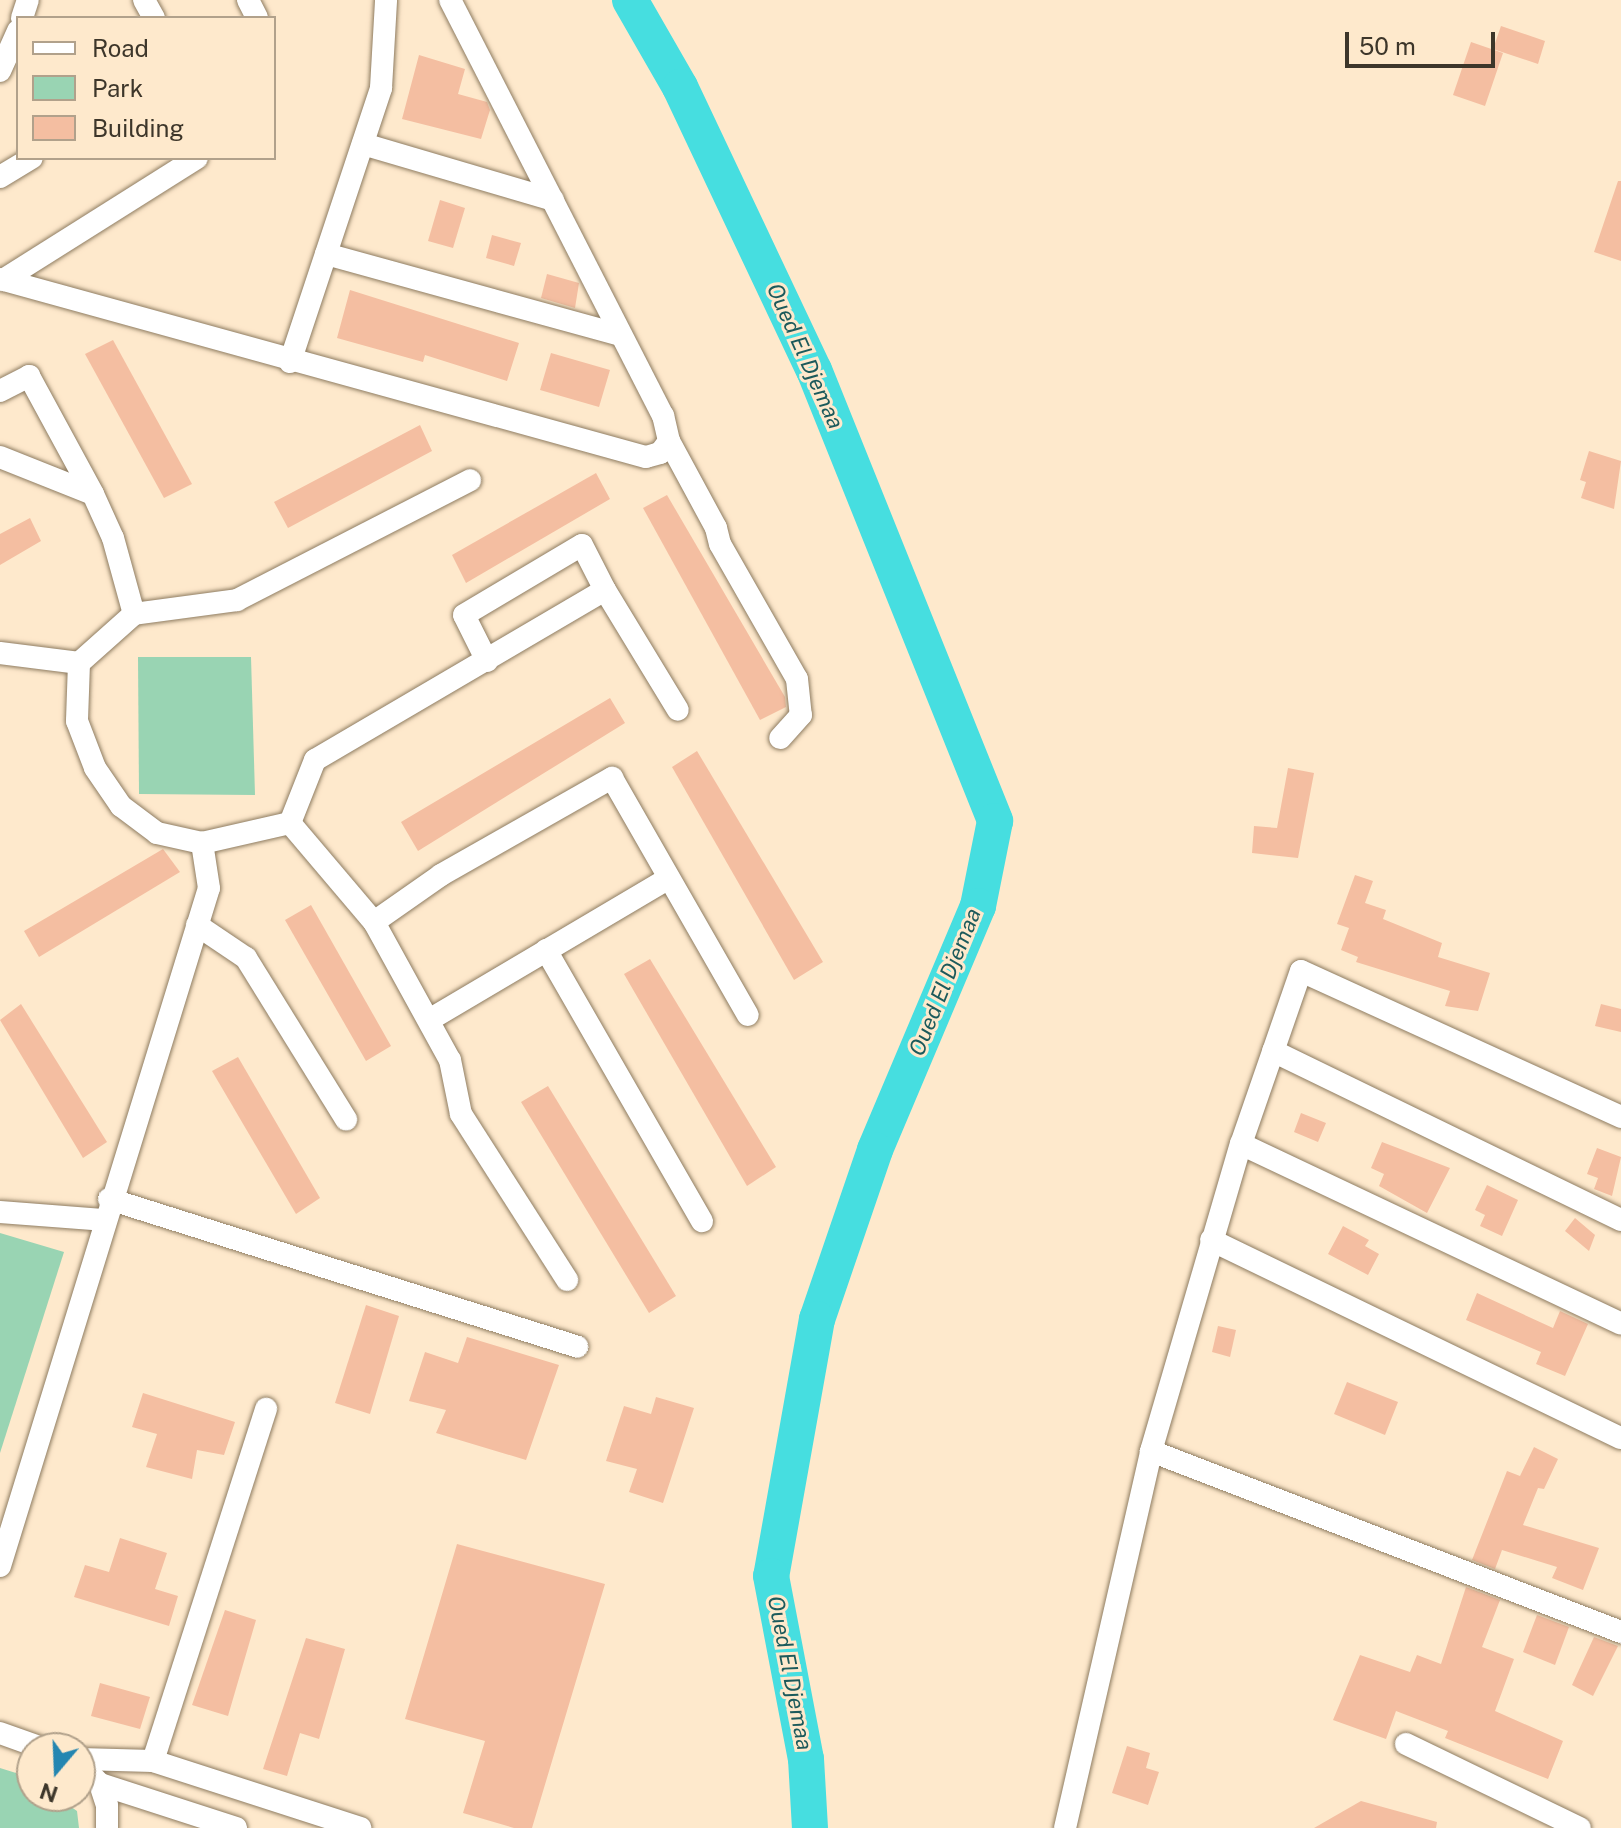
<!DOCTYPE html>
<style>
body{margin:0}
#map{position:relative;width:1621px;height:1828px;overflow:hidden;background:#fee9cc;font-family:"Public Sans",sans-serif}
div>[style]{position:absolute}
.green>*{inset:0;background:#99d4b3}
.river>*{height:36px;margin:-18px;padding:0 18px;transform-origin:18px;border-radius:18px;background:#46dee0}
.building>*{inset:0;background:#f4bea1}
.roads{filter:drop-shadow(0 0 2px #8e7c61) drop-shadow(0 0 2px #8e7c61)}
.minor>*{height:22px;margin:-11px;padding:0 11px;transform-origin:11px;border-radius:11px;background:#fff}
span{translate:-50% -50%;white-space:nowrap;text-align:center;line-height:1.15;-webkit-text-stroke:6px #fee9cc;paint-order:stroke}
.water-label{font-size:22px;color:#1c5a5b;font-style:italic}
.legend{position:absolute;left:16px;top:16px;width:260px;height:144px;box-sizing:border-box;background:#fee9cc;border:2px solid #b1a18b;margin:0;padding:10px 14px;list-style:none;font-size:24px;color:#3d362a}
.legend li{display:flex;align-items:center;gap:16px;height:40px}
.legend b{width:40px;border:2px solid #b1a18b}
.north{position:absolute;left:16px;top:1732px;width:80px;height:80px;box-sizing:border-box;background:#fee9cc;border:2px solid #b1a18b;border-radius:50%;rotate:199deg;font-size:22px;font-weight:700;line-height:32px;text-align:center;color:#3d362a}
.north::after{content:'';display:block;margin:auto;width:28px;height:36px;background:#2486b1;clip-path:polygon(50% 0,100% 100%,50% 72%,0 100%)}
.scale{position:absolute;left:1345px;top:32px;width:150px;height:36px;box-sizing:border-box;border:4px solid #3d362a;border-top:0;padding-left:10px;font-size:24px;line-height:28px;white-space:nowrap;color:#3d362a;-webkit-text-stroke:6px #fee9cc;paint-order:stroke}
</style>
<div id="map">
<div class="green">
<div style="clip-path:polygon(138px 657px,251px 657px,255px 795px,139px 794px)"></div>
<div style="clip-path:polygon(0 1233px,64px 1252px,0 1453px)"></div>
<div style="clip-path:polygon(0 1768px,32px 1778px,32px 1796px,55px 1796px,77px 1811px,79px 1828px,0 1828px)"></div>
</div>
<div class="river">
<div style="left:630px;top:0;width:100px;rotate:60.1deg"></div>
<div style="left:680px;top:87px;width:313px;rotate:64.7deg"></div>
<div style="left:814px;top:370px;width:486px;rotate:68.1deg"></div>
<div style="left:995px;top:821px;width:87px;rotate:101.3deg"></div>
<div style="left:978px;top:906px;width:265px;rotate:112.9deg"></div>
<div style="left:875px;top:1150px;width:179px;rotate:108.9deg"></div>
<div style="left:817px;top:1319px;width:261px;rotate:100.1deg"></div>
<div style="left:771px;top:1576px;width:186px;rotate:79.2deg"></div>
<div style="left:806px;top:1759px;width:69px;rotate:86.7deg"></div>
</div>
<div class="building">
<div style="clip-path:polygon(1501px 26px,1545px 41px,1538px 64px,1493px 49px)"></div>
<div style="clip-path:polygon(1471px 42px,1503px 53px,1485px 106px,1453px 95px)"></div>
<div style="clip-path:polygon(419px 55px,465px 69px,458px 94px,487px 102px,490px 110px,481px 139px,402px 119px)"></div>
<div style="clip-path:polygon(1618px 181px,1621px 181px,1621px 261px,1594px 252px)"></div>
<div style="clip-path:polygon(440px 200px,465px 208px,453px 248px,428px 241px)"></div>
<div style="clip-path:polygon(492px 235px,521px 243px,514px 266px,486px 258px)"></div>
<div style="clip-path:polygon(547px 274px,579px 283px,575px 308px,541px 298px)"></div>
<div style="clip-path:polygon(350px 290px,519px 343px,507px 381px,425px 355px,423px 362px,337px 338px)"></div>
<div style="clip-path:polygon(113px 340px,192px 484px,164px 498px,85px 354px)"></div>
<div style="clip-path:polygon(551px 353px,610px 370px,599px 407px,540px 390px)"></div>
<div style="clip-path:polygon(420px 425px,432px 451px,288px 528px,274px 502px)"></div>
<div style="clip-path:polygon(1589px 451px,1621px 461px,1614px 509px,1581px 498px,1586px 482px,1580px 480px)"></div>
<div style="clip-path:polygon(596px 473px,610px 499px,466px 583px,452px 555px)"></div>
<div style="clip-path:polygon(667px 495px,785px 697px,786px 707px,760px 720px,643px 508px)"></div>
<div style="clip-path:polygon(30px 518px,41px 541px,0 565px,0 534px)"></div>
<div style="clip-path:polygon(610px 698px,625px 723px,418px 851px,401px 822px)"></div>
<div style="clip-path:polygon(697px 751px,823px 962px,794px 980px,672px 767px)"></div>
<div style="clip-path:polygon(1288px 768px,1314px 773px,1298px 858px,1252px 853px,1254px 826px,1277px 828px)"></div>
<div style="clip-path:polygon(163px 849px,180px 872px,39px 957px,24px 931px)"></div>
<div style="clip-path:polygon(1355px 875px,1373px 881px,1365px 903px,1386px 910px,1383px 919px,1442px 943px,1438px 957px,1490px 973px,1478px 1011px,1445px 1006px,1450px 991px,1356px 962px,1358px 957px,1341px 950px,1349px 928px,1337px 924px)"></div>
<div style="clip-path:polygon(311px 905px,391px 1046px,366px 1061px,285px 920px)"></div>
<div style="clip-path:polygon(650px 959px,776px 1167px,747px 1186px,624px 974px)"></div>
<div style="clip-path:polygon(21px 1004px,107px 1142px,83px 1158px,0 1020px)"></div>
<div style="clip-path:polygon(1601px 1004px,1621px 1009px,1621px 1032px,1595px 1026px)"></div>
<div style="clip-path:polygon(238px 1057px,320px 1198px,296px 1214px,212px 1071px)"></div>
<div style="clip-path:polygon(548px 1086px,676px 1296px,649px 1313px,521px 1102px)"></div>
<div style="clip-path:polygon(1301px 1113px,1326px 1123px,1318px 1142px,1294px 1132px)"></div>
<div style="clip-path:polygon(1382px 1142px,1450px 1168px,1427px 1213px,1379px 1186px,1384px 1174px,1371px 1168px)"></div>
<div style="clip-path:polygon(1597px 1148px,1621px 1157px,1612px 1196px,1594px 1189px,1598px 1178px,1587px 1174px)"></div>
<div style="clip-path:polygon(1487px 1185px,1518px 1200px,1502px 1236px,1480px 1226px,1485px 1215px,1475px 1210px)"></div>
<div style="clip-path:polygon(1575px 1218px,1595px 1235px,1589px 1251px,1565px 1231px)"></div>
<div style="clip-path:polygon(1343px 1226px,1369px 1240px,1365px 1246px,1379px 1254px,1368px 1275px,1328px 1254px)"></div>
<div style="clip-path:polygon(1477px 1293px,1553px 1328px,1560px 1311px,1588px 1324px,1565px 1376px,1536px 1364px,1541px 1352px,1466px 1320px)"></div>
<div style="clip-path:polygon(366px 1305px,399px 1316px,370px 1414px,335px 1403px)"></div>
<div style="clip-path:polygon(1218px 1326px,1236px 1330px,1230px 1357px,1212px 1352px)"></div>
<div style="clip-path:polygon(467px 1337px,559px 1365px,526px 1460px,436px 1433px,446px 1410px,409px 1401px,425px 1352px,458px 1363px)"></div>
<div style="clip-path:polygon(1347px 1382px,1398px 1402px,1385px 1435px,1334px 1414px)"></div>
<div style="clip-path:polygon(143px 1393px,235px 1422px,224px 1455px,197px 1450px,192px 1479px,146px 1467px,157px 1434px,132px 1427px)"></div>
<div style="clip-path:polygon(656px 1397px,694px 1408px,663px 1503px,629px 1492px,637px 1469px,606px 1461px,624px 1406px,651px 1414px)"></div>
<div style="clip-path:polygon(1534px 1447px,1558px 1459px,1544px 1489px,1538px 1488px,1523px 1525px,1599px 1548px,1583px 1590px,1552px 1578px,1557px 1567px,1502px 1550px,1495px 1569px,1472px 1560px,1507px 1471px,1520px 1476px)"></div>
<div style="clip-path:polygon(120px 1538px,167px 1553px,155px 1589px,178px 1596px,169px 1626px,74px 1597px,85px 1565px,109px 1572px)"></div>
<div style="clip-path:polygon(457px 1544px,605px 1584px,532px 1828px,514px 1828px,463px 1813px,485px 1741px,405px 1719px)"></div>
<div style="clip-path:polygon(1466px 1587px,1500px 1600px,1482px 1647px,1514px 1659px,1495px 1711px,1563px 1741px,1548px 1779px,1445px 1738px,1448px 1731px,1396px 1711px,1386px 1739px,1333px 1720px,1360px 1655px,1410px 1672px,1417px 1655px,1441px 1664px)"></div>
<div style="clip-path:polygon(225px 1610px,256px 1620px,228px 1716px,192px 1705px)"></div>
<div style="clip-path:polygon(1537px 1615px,1569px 1627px,1555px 1665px,1523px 1652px)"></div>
<div style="clip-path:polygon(1594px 1637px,1618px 1646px,1593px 1696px,1572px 1685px)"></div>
<div style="clip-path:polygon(306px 1638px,345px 1649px,319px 1739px,300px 1733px,287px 1776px,263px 1769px)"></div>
<div style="clip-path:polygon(100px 1683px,150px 1697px,140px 1729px,91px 1716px)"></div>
<div style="clip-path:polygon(1127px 1746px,1150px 1753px,1146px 1768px,1159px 1772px,1148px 1805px,1112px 1793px)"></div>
<div style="clip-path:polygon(1361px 1801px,1437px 1822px,1436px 1828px,1314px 1828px)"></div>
</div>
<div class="roads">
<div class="minor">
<div style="left:144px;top:0;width:21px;rotate:61deg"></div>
<div style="left:248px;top:0;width:20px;rotate:63deg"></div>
<div style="left:22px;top:18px;width:19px;rotate:-72deg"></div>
<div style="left:0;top:71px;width:44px;rotate:-65.8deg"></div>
<div style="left:363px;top:144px;width:198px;rotate:16.4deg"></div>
<div style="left:0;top:177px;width:37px;rotate:-31deg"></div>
<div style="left:326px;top:254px;width:306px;rotate:15.4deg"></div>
<div style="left:0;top:279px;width:670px;rotate:15.41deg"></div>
<div style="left:646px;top:457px;width:15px;rotate:-16deg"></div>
<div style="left:660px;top:453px;width:15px;rotate:-53deg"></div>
<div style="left:669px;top:441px;width:26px;rotate:-103deg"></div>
<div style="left:663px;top:416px;width:467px;rotate:-117.1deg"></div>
<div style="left:3px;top:280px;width:229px;rotate:-32.2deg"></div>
<div style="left:290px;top:362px;width:289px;rotate:-71.6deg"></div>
<div style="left:381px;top:88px;width:88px;rotate:-86.7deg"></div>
<div style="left:0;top:391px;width:33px;rotate:-27deg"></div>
<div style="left:29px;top:376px;width:134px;rotate:61.5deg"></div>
<div style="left:669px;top:441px;width:99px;rotate:61.6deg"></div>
<div style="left:716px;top:528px;width:16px;rotate:76deg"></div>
<div style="left:720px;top:544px;width:155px;rotate:60.3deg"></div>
<div style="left:797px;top:679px;width:36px;rotate:84deg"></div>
<div style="left:801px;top:715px;width:31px;rotate:132deg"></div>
<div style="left:0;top:457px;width:100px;rotate:21.7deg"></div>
<div style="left:93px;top:494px;width:48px;rotate:65.6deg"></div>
<div style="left:113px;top:538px;width:79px;rotate:74.6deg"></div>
<div style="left:134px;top:614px;width:74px;rotate:138.3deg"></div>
<div style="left:134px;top:614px;width:104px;rotate:-7.7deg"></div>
<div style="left:237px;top:600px;width:262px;rotate:-27.2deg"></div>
<div style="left:0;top:653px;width:80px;rotate:7.2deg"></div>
<div style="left:79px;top:663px;width:58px;rotate:92deg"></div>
<div style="left:77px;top:721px;width:50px;rotate:69deg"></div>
<div style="left:95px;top:768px;width:46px;rotate:55.6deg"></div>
<div style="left:121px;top:806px;width:45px;rotate:36.9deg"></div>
<div style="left:157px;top:833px;width:46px;rotate:12.5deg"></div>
<div style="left:202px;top:843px;width:90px;rotate:-12.8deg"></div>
<div style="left:290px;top:823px;width:68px;rotate:-68.4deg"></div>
<div style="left:315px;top:760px;width:336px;rotate:-30.4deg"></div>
<div style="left:605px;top:590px;width:140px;rotate:58.7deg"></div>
<div style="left:487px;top:661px;width:51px;rotate:-116.6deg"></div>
<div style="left:464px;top:615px;width:137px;rotate:-30.7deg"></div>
<div style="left:582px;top:545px;width:51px;rotate:62.9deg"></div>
<div style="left:290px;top:823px;width:130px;rotate:49.7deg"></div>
<div style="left:374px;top:922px;width:158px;rotate:61.2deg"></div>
<div style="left:450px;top:1060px;width:55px;rotate:78.5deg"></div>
<div style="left:461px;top:1114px;width:197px;rotate:57.4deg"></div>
<div style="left:374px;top:922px;width:82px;rotate:-35deg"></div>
<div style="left:441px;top:875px;width:197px;rotate:-29.6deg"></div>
<div style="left:612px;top:778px;width:273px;rotate:60.2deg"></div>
<div style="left:197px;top:925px;width:59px;rotate:34deg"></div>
<div style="left:246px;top:958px;width:190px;rotate:58.2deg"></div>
<div style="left:546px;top:950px;width:313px;rotate:60.1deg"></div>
<div style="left:429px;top:1020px;width:277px;rotate:-30.6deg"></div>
<div style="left:1273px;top:1051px;width:387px;rotate:25.9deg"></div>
<div style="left:1241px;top:1144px;width:420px;rotate:25.3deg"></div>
<div style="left:109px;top:1199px;width:491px;rotate:17.5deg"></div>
<div style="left:0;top:1212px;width:103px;rotate:4.4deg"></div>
<div style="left:1211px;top:1240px;width:455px;rotate:25.8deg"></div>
<div style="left:1151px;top:1451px;width:504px;rotate:21.06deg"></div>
<div style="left:0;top:1566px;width:709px;rotate:-72.87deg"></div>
<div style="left:209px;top:888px;width:46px;rotate:-98.8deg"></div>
<div style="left:0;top:1733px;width:45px;rotate:19.7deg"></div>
<div style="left:1406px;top:1744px;width:193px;rotate:25.8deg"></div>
<div style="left:80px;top:1759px;width:73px;rotate:1.6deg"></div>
<div style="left:153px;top:1761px;width:218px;rotate:17.9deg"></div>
<div style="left:153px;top:1761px;width:370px;rotate:-72.2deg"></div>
<div style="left:80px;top:1764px;width:28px;rotate:45deg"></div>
<div style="left:100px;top:1784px;width:143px;rotate:17.9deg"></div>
<div style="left:100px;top:1784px;width:22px;rotate:72deg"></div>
<div style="left:107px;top:1805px;width:23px;rotate:90deg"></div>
<div style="left:1065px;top:1828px;width:387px;rotate:-77.1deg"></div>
<div style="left:1151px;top:1451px;width:320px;rotate:-73.7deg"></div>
<div style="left:1241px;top:1144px;width:183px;rotate:-70.9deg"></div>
<div style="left:1301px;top:971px;width:352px;rotate:24.5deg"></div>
</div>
</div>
<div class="water-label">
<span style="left:805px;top:356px;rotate:66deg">Oued El Djemaa</span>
<span style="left:945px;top:982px;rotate:-68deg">Oued El Djemaa</span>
<span style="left:790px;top:1673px;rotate:79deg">Oued El Djemaa</span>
</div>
<ul class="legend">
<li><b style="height:10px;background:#fff"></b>Road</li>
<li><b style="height:22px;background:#99d4b3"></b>Park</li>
<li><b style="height:22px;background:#f4bea1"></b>Building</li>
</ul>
<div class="north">N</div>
<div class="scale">50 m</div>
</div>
